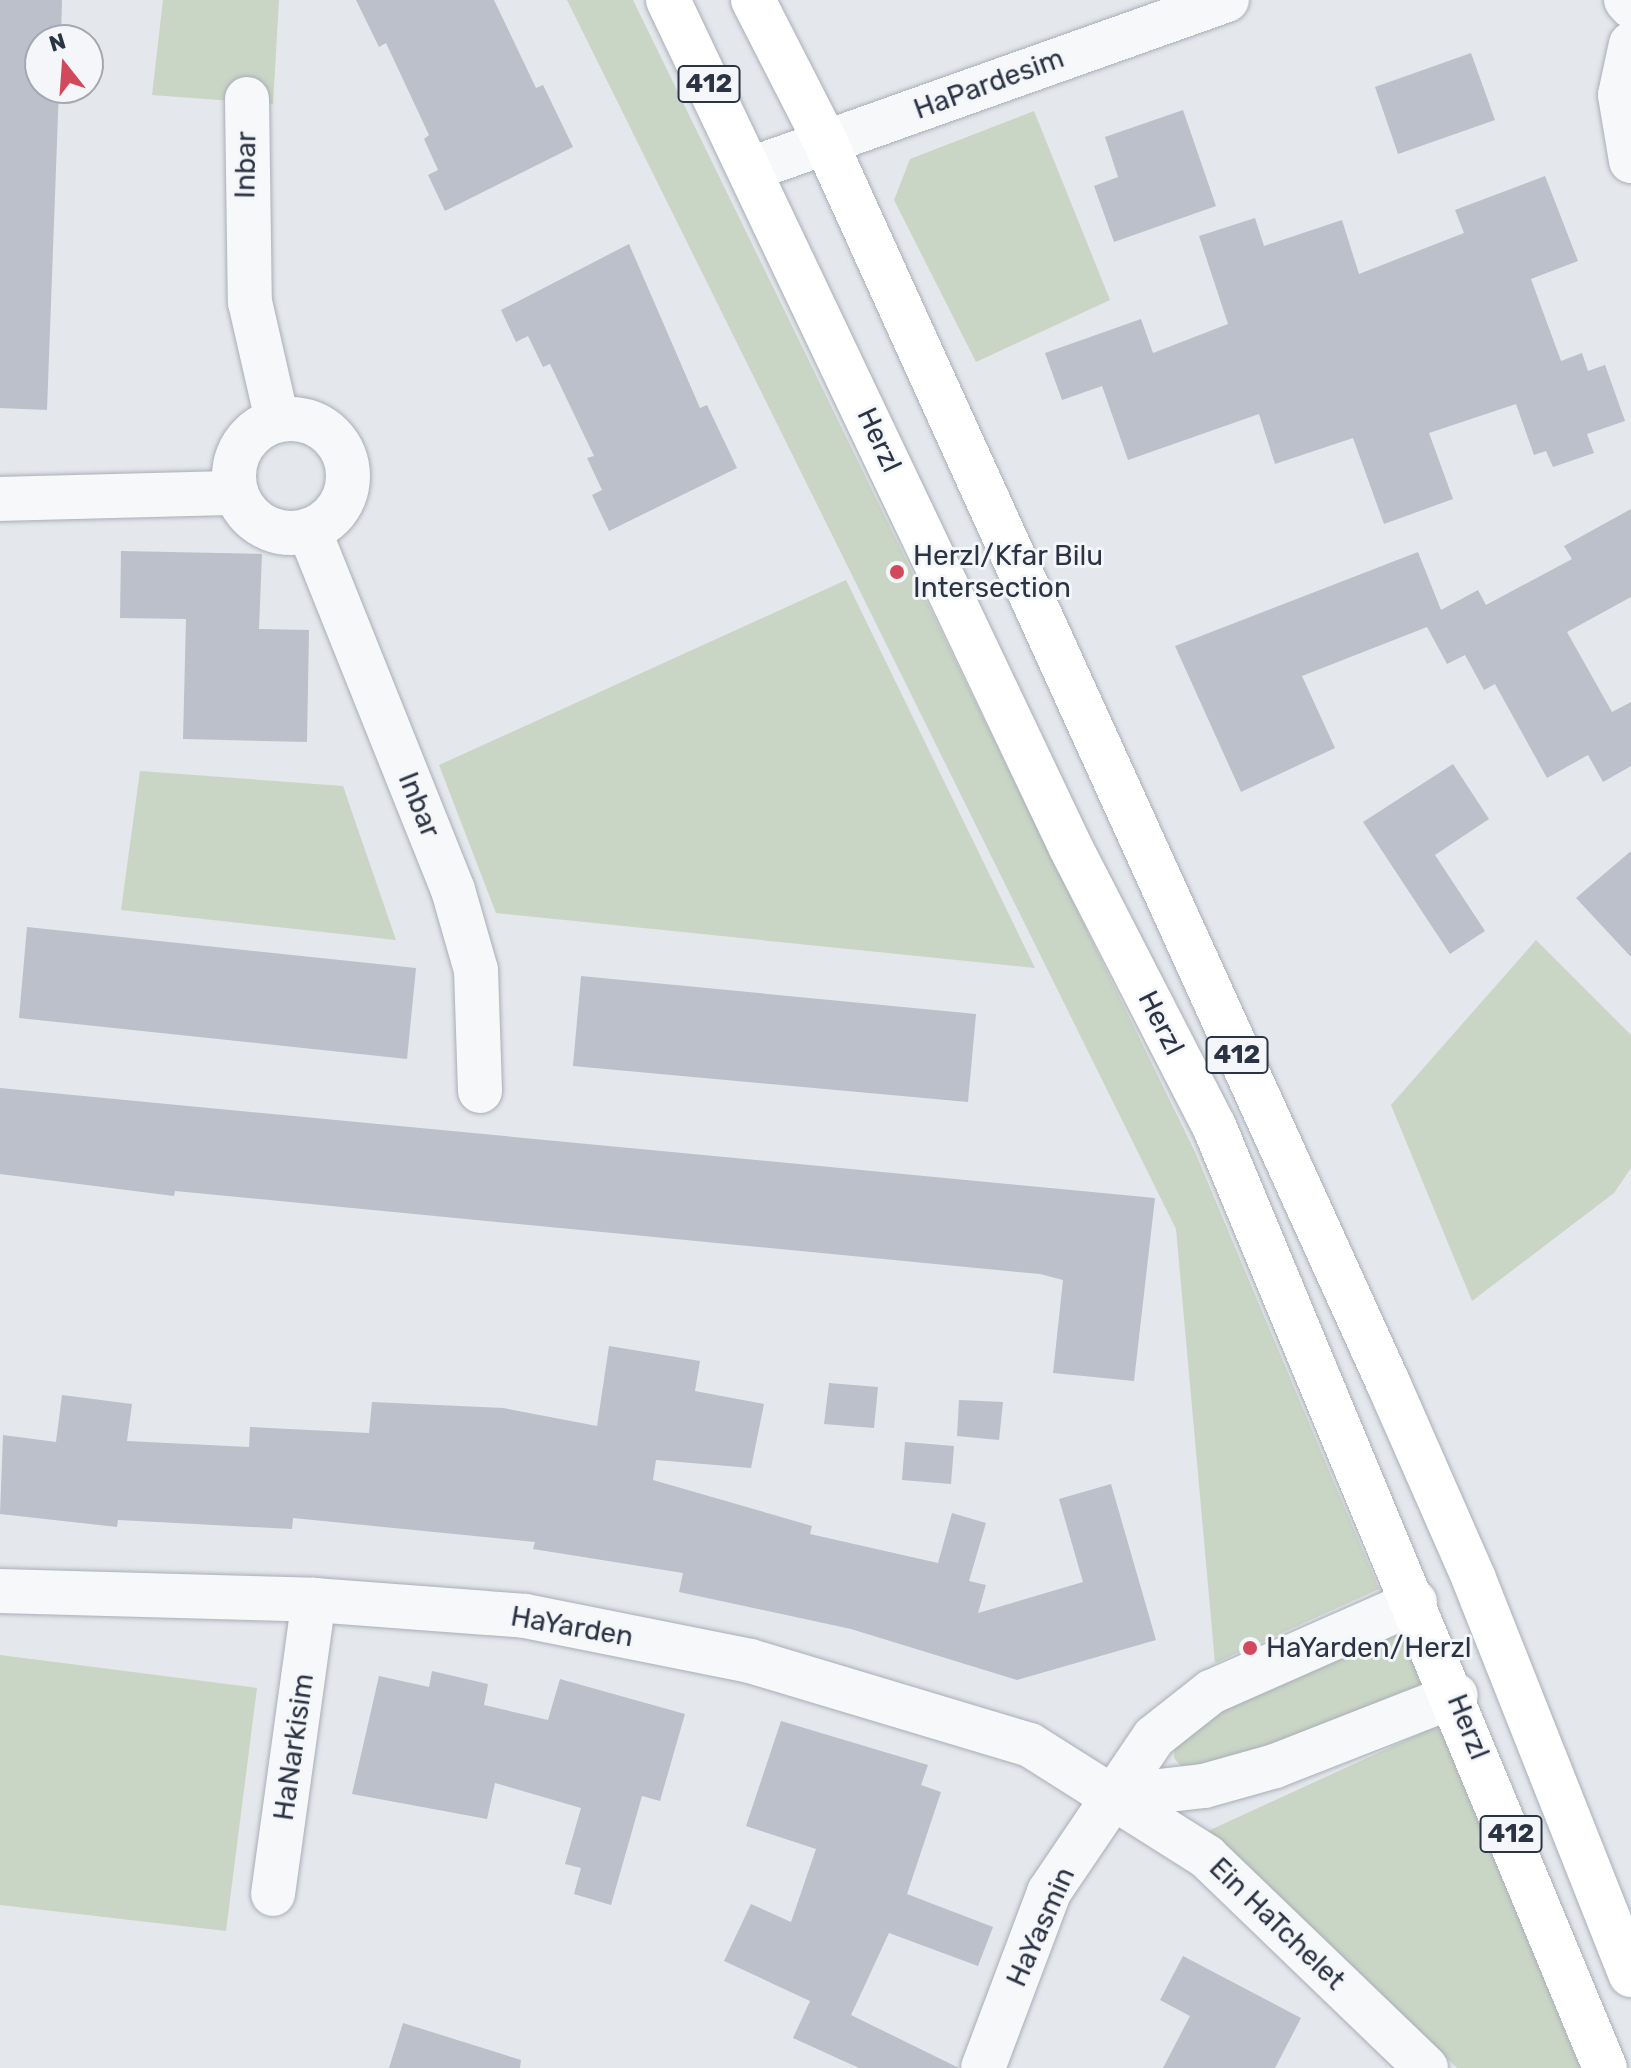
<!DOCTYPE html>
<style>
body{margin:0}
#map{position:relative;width:1631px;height:2068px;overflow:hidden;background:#e4e7ec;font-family:Rubik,sans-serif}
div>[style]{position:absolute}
.green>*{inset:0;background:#c9d6c5}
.building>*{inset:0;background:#bbc0ca}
.roads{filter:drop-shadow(0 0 2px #a9aeb7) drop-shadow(0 0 2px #a9aeb7)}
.minor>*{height:44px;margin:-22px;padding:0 22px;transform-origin:22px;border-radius:22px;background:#f7f8fa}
.minor>.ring{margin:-22px;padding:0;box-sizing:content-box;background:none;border:44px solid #f7f8fa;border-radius:50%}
.major>*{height:44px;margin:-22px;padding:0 22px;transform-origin:22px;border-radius:22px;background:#fff}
.dots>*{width:22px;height:22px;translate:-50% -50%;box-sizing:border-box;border:4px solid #f4f6f9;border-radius:50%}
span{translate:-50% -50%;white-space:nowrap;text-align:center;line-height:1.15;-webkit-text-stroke:6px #f4f6f9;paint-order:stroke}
.shield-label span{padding:2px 6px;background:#f4f6f9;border:2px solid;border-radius:6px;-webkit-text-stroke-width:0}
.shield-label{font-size:26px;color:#2b3445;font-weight:700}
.street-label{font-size:28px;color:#2b3445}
.poi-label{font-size:28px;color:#2b3445}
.left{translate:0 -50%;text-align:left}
.north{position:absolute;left:24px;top:24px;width:80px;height:80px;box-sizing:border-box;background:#f4f6f9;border:2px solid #a4a8b1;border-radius:50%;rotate:343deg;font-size:22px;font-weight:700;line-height:32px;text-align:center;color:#2b3445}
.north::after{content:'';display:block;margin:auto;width:28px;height:36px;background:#d1495b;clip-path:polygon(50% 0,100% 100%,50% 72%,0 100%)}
</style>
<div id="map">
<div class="green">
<div style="clip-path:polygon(163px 0,279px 0,273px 104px,152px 95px)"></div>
<div style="clip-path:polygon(567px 0,633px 0,1195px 1152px,1379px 1589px,1215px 1663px,1176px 1229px)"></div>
<div style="clip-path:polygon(1034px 111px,1110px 300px,976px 362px,894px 200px,910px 159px)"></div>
<div style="clip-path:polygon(846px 580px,1035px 968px,496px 913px,439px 765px)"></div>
<div style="clip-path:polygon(140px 771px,343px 786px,396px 940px,121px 910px)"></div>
<div style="clip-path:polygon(1536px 940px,1631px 1035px,1631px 1168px,1614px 1193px,1472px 1301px,1391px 1105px)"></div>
<div style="clip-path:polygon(1407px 1615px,1432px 1694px,1259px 1760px,1185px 1771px,1174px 1758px,1175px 1734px)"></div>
<div style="clip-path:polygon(0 1655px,257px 1688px,226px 1931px,0 1905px)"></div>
<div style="clip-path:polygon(1441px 1724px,1580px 2068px,1457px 2068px,1208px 1831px)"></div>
</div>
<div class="building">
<div style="clip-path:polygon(0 0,62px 0,61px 40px,40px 40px,40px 88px,59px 88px,47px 410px,0 408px)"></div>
<div style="clip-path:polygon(356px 0,494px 0,536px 88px,543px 85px,573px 147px,445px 211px,428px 175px,438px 170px,424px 139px,429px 135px,386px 43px,379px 47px)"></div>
<div style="clip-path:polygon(1471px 53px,1495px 120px,1398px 154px,1375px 87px)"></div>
<div style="clip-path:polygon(1183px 110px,1216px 206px,1114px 242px,1094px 186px,1118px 177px,1105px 137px)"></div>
<div style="clip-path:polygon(1545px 176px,1578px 261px,1531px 279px,1561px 361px,1582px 353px,1588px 371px,1605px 365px,1625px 421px,1587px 434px,1594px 453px,1553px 467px,1546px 451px,1534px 455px,1516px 404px,1429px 433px,1453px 499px,1384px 524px,1353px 438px,1275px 464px,1259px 414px,1128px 460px,1102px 386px,1062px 400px,1045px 353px,1141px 319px,1153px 353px,1228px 324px,1199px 236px,1255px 218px,1264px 246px,1342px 220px,1359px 274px,1464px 233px,1455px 210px)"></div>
<div style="clip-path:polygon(629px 244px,700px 408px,707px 405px,737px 468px,609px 531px,592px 495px,602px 490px,587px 458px,594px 456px,550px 364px,543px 367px,528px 336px,516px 342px,501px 310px)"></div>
<div style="clip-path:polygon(1631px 509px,1631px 597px,1567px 632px,1612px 712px,1631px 702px,1631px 766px,1603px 782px,1588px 755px,1547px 778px,1495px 684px,1484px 690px,1465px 655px,1447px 664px,1427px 627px,1302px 676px,1335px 748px,1241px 792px,1175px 646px,1418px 552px,1441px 610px,1478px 590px,1486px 605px,1572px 559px,1564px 546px)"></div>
<div style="clip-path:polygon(121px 551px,262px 554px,259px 629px,309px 630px,307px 742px,183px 739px,186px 619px,120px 618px)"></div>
<div style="clip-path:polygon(1453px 764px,1489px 819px,1435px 855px,1485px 931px,1450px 954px,1363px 822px)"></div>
<div style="clip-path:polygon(1631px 851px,1631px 957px,1576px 898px)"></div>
<div style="clip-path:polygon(27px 927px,416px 968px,407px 1059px,19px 1018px)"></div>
<div style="clip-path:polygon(581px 976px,976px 1014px,968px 1102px,573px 1066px)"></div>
<div style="clip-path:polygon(0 1088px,1155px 1198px,1134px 1381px,1053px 1373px,1063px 1280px,1040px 1274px,175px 1191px,174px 1196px,0 1174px)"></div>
<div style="clip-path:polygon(609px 1346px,700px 1361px,695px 1391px,764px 1404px,751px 1468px,656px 1460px,653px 1480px,812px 1526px,810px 1534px,938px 1563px,952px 1513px,986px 1523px,969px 1581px,986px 1585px,978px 1613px,1083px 1582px,1059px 1499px,1111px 1484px,1156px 1640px,1017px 1680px,851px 1629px,679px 1592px,683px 1573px,533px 1549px,535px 1542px,293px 1518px,292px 1529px,118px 1520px,117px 1527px,0 1514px,3px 1435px,56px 1442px,62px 1395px,132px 1404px,127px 1441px,249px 1447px,250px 1427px,369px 1433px,372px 1402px,503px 1408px,597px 1426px)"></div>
<div style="clip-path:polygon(829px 1383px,878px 1387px,874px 1428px,824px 1424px)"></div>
<div style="clip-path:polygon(959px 1400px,1003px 1402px,999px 1440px,957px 1436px)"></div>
<div style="clip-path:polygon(905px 1442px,954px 1446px,951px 1484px,902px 1480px)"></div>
<div style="clip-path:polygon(432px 1671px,488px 1684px,484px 1705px,548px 1720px,560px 1679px,685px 1714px,660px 1801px,642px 1796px,611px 1905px,574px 1894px,581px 1868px,565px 1864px,581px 1808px,495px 1783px,487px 1819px,352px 1794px,379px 1676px,429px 1687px)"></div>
<div style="clip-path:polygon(781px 1721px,928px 1765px,921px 1785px,941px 1792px,907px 1894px,993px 1927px,978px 1966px,889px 1933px,851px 2015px,959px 2068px,859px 2068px,793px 2038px,810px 2001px,724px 1961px,751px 1904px,791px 1922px,816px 1849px,746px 1826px)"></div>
<div style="clip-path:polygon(1183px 1956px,1301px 2018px,1275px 2068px,1163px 2068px,1190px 2016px,1160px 2000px)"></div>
<div style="clip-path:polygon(403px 2023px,521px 2060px,520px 2068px,389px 2068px)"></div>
</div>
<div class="roads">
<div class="minor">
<div style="left:1626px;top:0;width:8px;rotate:50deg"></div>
<div style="left:1631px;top:44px;width:52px;rotate:102.2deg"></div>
<div style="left:1620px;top:95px;width:67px;rotate:80.5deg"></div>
<div style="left:247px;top:99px;width:203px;rotate:89.2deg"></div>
<div style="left:250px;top:302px;width:121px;rotate:77.1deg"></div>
<div style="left:751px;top:169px;width:505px;rotate:-19.55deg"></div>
<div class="ring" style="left:234px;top:419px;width:70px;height:70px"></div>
<div style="left:0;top:499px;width:236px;rotate:-1.5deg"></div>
<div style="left:309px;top:530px;width:388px;rotate:68.2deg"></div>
<div style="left:453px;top:890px;width:83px;rotate:74deg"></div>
<div style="left:476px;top:970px;width:121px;rotate:88.1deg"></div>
<div style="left:0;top:1591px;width:314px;rotate:1.6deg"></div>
<div style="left:314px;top:1600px;width:212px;rotate:4.3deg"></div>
<div style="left:525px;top:1616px;width:229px;rotate:11.3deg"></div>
<div style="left:750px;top:1661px;width:292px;rotate:16.7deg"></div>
<div style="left:1030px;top:1745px;width:209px;rotate:32.3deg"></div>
<div style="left:1207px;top:1857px;width:304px;rotate:43.9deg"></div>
<div style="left:1116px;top:1796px;width:89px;rotate:-6.5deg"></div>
<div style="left:1204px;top:1786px;width:74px;rotate:-15.7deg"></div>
<div style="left:1275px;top:1766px;width:194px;rotate:-21.4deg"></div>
<div style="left:273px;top:1894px;width:297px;rotate:-82.1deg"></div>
<div style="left:983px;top:2068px;width:188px;rotate:-69.4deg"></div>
<div style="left:1049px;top:1892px;width:187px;rotate:-55.9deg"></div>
<div style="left:1154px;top:1737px;width:73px;rotate:-38.3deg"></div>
<div style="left:1211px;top:1692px;width:223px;rotate:-23.8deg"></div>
</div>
<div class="major">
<div style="left:668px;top:0;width:939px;rotate:64.58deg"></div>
<div style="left:1071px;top:848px;width:313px;rotate:62.8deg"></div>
<div style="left:1214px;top:1126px;width:1020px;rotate:67.46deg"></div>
<div style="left:753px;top:0;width:158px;rotate:62.9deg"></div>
<div style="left:825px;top:141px;width:1366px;rotate:65.61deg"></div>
<div style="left:1389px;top:1385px;width:212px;rotate:66.3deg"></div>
<div style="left:1474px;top:1579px;width:426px;rotate:68.4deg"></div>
</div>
</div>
<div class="dots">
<div style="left:897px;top:572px;background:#d1495b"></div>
<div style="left:1250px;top:1648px;background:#d1495b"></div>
</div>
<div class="shield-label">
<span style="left:709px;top:84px">412</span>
<span style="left:1237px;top:1055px">412</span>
<span style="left:1511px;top:1834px">412</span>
</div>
<div class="street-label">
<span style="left:989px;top:84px;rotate:-20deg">HaPardesim</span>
<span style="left:246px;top:165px;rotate:-89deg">Inbar</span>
<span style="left:879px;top:440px;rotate:65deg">Herzl</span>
<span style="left:419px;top:805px;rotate:68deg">Inbar</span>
<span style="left:1161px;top:1023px;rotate:63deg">Herzl</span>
<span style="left:572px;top:1627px;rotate:10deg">HaYarden</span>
<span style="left:1468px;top:1727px;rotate:68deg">Herzl</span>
<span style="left:294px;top:1747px;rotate:-82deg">HaNarkisim</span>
<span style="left:1277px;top:1924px;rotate:44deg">Ein HaTchelet</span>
<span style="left:1041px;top:1927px;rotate:-66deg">HaYasmin</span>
</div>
<div class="poi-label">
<span class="left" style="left:913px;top:572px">Herzl/Kfar Bilu<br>Intersection</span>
<span class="left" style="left:1266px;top:1648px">HaYarden/Herzl</span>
</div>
<div class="north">N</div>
</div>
